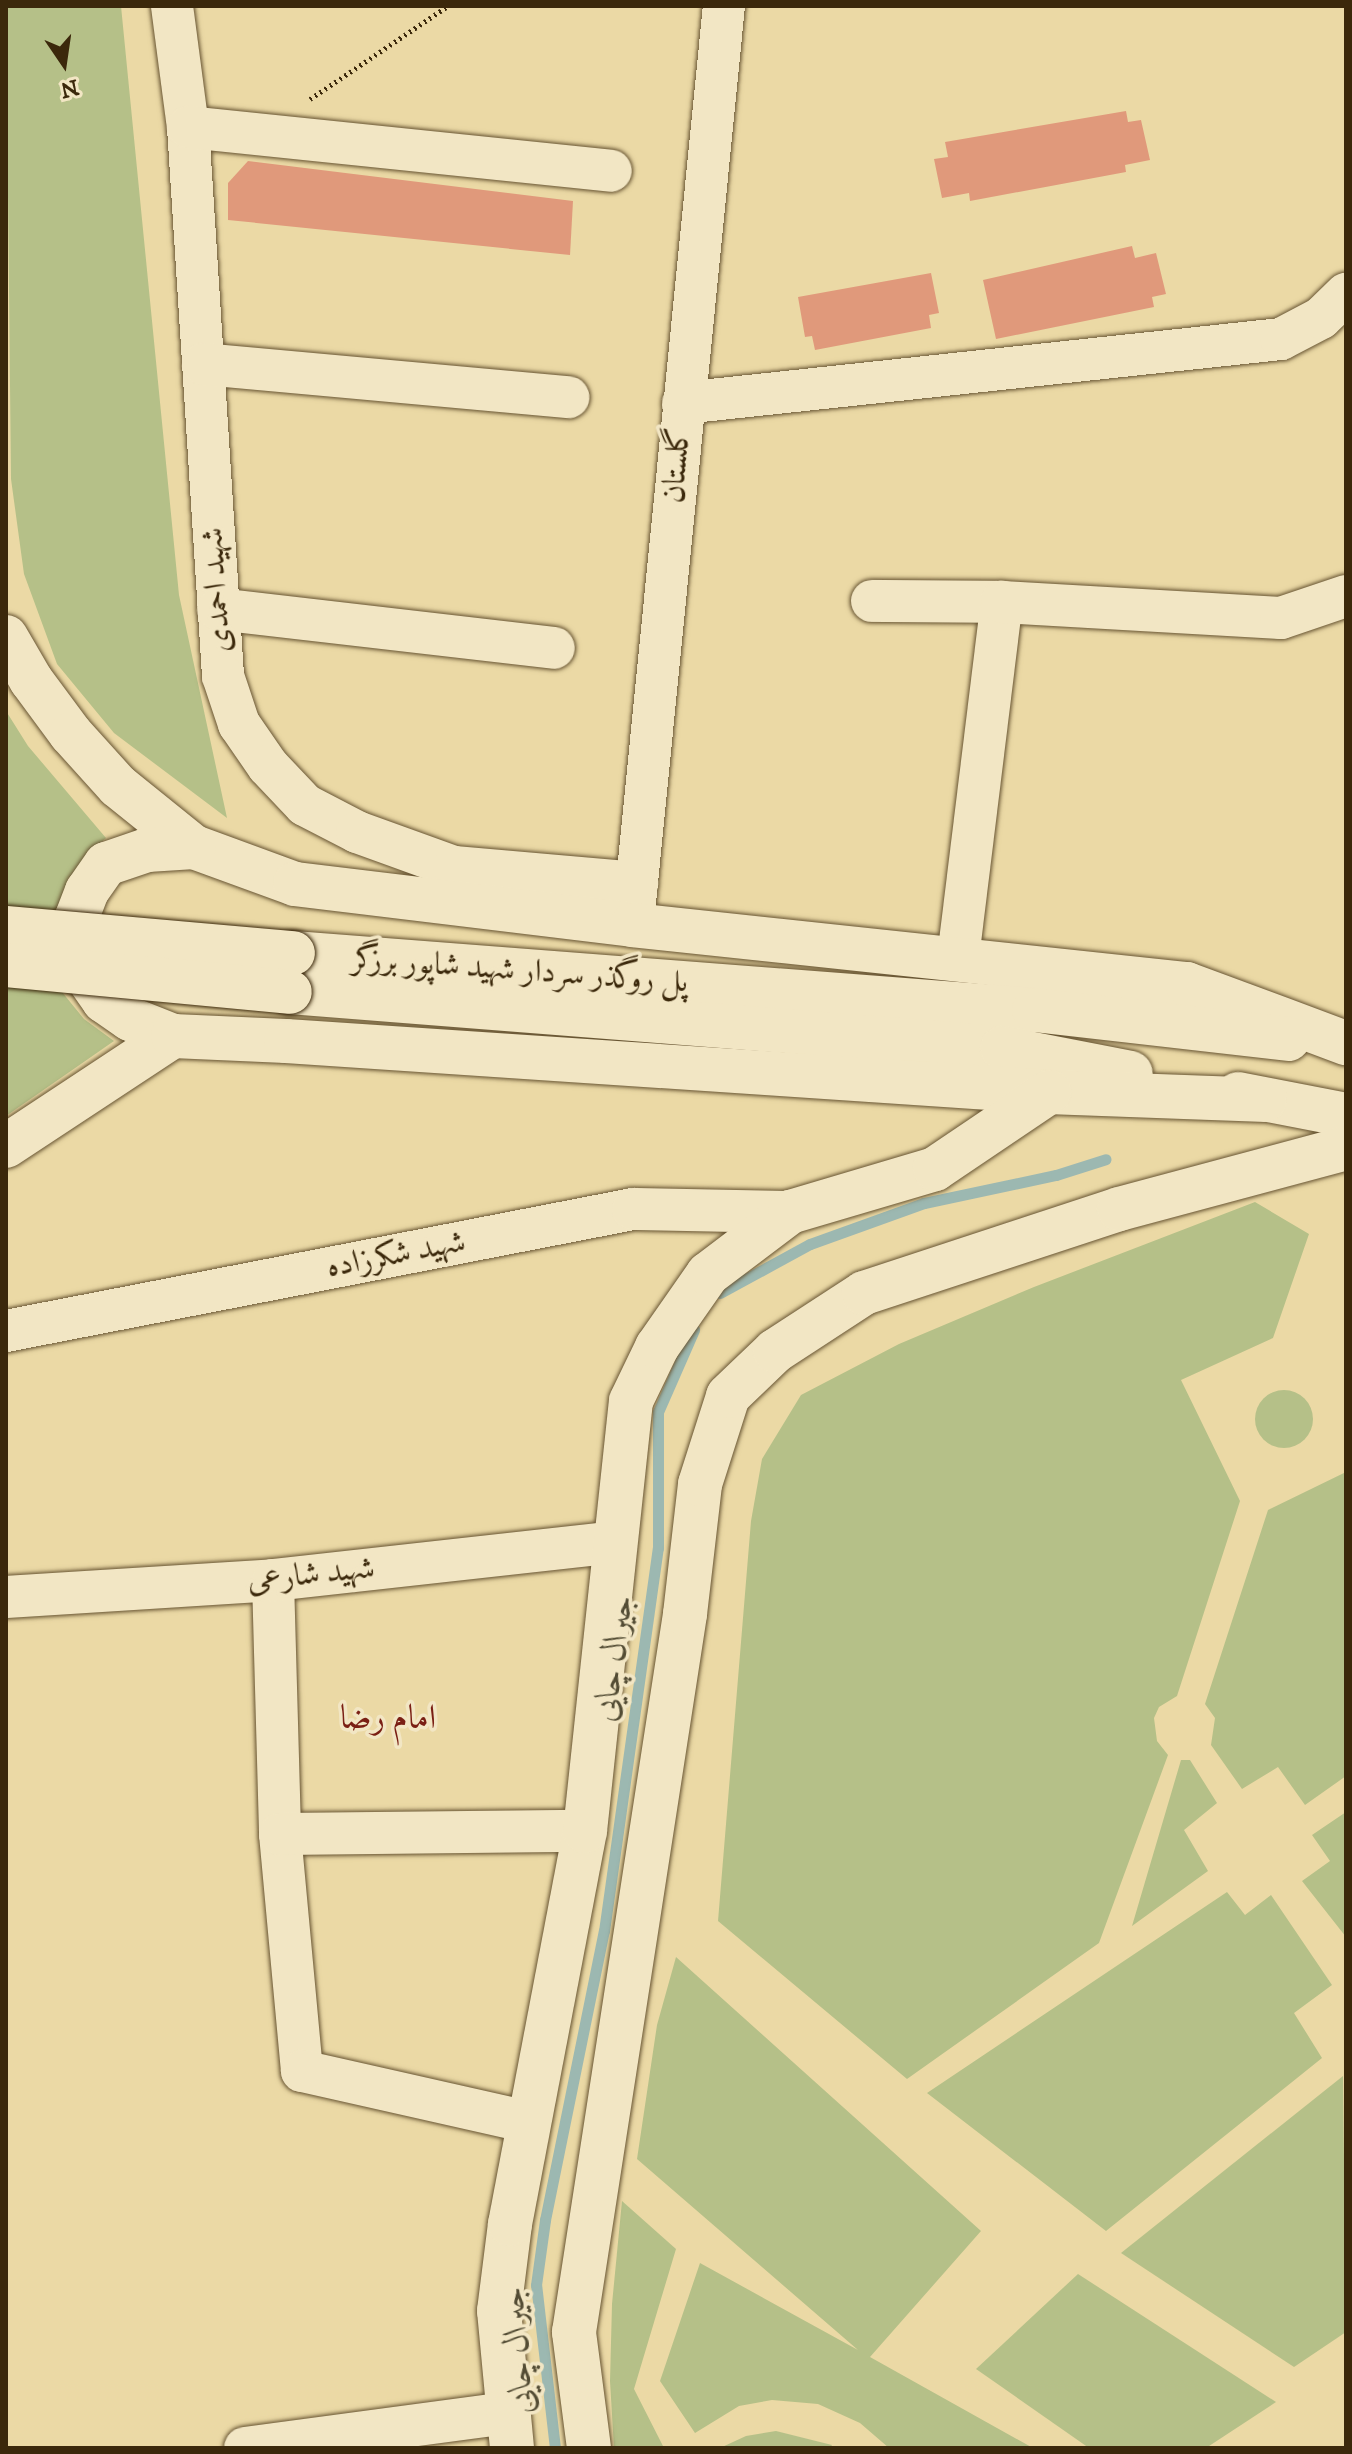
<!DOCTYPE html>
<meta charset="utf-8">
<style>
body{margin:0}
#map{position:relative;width:1352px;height:2454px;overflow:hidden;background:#ebd9a5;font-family:"IM FELL DW Pica",Amiri,serif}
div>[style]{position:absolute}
.green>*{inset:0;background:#b5c088}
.round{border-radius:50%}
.stream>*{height:11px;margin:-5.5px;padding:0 5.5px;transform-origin:5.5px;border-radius:5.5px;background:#9cb8b1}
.building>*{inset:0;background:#e0997b}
.path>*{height:5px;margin-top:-2.5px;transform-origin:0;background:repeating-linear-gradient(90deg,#3b280b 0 2px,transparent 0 6px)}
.roads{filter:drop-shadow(0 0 2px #675432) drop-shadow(0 0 2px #675432)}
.street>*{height:42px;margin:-21px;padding:0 21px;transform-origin:21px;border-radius:21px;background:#f2e6c4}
.secondary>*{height:44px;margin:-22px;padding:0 22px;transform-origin:22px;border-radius:22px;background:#f2e6c4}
.bridges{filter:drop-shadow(0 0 2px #3b280b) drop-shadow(0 0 2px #3b280b)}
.secondary-bridge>*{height:44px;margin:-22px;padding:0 22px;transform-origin:22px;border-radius:22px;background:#f2e6c4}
span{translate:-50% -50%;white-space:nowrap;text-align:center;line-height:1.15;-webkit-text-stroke:7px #f2e6c4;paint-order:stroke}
.street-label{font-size:32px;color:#3b280b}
.water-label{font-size:34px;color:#534c34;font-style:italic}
.neighbourhood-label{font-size:34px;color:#7a1f14}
.frame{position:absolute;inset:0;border:8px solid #3b280b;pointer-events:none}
.north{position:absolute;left:24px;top:24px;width:80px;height:80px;-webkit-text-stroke:6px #f2e6c4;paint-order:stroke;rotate:167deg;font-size:22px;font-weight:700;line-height:32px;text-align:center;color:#3b280b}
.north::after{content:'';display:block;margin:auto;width:28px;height:36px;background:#3b280b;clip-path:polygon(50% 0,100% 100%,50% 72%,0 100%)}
</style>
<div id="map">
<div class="green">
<div style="clip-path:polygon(6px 6px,121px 6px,179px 595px,227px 818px,114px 733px,57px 664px,24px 574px,11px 479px)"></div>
<div style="clip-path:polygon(6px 711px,28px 746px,106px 838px,90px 852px,62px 992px,84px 1019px,114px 1041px,6px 1116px)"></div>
<div style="clip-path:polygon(1255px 1202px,1309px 1234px,1273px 1338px,1181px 1380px,1240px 1501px,1177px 1696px,1159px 1707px,1154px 1718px,1157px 1741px,1168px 1755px,1099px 1943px,907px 2079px,718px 1921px,751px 1521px,762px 1459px,801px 1395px,899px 1344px,1034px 1287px)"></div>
<div class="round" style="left:1255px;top:1390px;width:58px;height:58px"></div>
<div style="clip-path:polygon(1346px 1472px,1346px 1776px,1305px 1805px,1278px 1767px,1242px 1789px,1211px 1745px,1215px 1718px,1205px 1704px,1268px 1510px)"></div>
<div style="clip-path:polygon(1181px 1760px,1190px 1760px,1217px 1803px,1184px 1830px,1208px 1871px,1132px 1926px)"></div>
<div style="clip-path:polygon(1346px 1812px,1346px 1937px,1302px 1881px,1330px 1861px,1312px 1835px)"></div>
<div style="clip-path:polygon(1227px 1892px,1245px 1915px,1271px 1895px,1332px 1985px,1294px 2013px,1322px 2058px,1106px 2231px,927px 2093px)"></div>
<div style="clip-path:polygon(676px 1957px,981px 2231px,870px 2357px,1033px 2448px,889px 2448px,860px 2423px,818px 2404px,772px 2400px,739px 2406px,695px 2433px,660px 2381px,700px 2263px,858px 2350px,637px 2159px,657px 2025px)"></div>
<div style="clip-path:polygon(1343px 2076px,1346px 2332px,1294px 2367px,1121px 2253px)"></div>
<div style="clip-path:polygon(622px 2201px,676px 2249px,634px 2389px,664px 2448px,614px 2448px,610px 2381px,612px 2304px)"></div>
<div style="clip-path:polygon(1078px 2274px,1276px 2402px,1206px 2448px,1089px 2448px,976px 2369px)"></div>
<div style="clip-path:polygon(776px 2431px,832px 2445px,830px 2448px,720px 2448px,746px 2436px)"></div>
</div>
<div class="stream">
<div style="left:720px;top:1293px;width:102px;rotate:-28.6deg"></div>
<div style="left:810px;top:1244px;width:121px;rotate:-19.8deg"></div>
<div style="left:924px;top:1203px;width:135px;rotate:-12deg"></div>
<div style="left:1056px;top:1175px;width:52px;rotate:-17.7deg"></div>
<div style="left:555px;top:2448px;width:164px;rotate:-96.6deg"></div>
<div style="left:536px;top:2285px;width:66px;rotate:-82.1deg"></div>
<div style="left:545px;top:2220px;width:295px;rotate:-78.5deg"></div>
<div style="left:604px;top:1931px;width:387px;rotate:-82deg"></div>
<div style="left:658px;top:1548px;width:136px;rotate:-90deg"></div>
<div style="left:658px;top:1412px;width:90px;rotate:-66.3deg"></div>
</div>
<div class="building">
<div style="clip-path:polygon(1126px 111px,1128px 122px,1141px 120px,1150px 160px,1125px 165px,1126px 172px,970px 201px,969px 193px,942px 198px,934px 159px,948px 157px,945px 142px)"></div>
<div style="clip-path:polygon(248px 161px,573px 201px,570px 255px,228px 220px,228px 183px)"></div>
<div style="clip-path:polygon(1132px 246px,1135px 258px,1156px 253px,1166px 294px,1152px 297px,1154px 307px,996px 339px,983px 280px)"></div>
<div style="clip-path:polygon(931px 273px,939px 313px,929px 315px,931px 328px,815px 350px,812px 336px,805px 337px,798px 297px)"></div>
</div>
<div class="path">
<div style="left:310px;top:99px;width:166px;rotate:-34deg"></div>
</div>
<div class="roads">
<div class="street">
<div style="left:172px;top:6px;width:122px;rotate:82.5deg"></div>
<div style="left:188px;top:127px;width:550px;rotate:86.35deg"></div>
<div style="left:223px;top:676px;width:51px;rotate:71.6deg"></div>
<div style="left:239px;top:724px;width:51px;rotate:55.4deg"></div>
<div style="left:268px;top:766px;width:54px;rotate:46.5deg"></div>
<div style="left:305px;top:805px;width:59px;rotate:27.4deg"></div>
<div style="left:357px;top:832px;width:103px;rotate:19.8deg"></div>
<div style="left:454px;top:867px;width:184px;rotate:5deg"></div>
<div style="left:188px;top:127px;width:425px;rotate:5.9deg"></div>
<div style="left:203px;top:364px;width:367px;rotate:5.2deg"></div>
<div style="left:683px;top:403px;width:601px;rotate:-6.11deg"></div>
<div style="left:1281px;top:339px;width:45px;rotate:-27.7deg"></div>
<div style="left:1321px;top:318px;width:35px;rotate:-44deg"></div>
<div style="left:872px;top:601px;width:130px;rotate:0.4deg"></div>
<div style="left:218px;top:609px;width:338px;rotate:6.6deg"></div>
<div style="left:634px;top:912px;width:910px;rotate:-84.33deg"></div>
<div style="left:958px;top:958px;width:359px;rotate:-83deg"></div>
<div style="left:1002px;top:602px;width:279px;rotate:3.3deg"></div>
<div style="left:1281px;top:618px;width:69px;rotate:-18.7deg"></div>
<div style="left:6px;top:1331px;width:639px;rotate:-11.01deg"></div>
<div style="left:633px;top:1209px;width:157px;rotate:1.1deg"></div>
<div style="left:273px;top:1580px;width:254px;rotate:88.4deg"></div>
<div style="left:280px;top:1834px;width:238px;rotate:84.7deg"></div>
<div style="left:302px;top:2071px;width:232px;rotate:12.7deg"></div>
<div style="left:6px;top:1597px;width:268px;rotate:-3.6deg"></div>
<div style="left:273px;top:1580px;width:344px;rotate:-6.3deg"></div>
<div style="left:280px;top:1834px;width:305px;rotate:-0.6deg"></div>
<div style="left:245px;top:2448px;width:265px;rotate:-7.6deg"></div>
</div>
<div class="secondary">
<div style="left:6px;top:637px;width:50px;rotate:59.8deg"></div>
<div style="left:31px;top:680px;width:67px;rotate:53.5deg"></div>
<div style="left:71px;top:734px;width:70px;rotate:47.9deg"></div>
<div style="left:118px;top:786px;width:97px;rotate:38.8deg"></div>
<div style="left:194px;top:847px;width:108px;rotate:20.1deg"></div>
<div style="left:295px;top:884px;width:339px;rotate:6.9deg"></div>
<div style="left:632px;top:925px;width:558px;rotate:6.07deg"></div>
<div style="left:1187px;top:984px;width:170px;rotate:20.4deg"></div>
<div style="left:293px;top:953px;width:743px;rotate:4.4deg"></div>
<div style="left:1034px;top:1010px;width:256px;rotate:6.5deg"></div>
<div style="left:290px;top:992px;width:714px;rotate:4.5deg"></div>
<div style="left:1002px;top:1048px;width:131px;rotate:11deg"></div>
<div style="left:173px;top:1036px;width:46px;rotate:-158.4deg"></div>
<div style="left:130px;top:1019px;width:32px;rotate:-145deg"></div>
<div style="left:104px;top:1001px;width:29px;rotate:-125deg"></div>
<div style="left:87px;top:977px;width:32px;rotate:-108deg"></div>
<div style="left:77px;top:947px;width:30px;rotate:-90deg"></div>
<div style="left:77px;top:917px;width:28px;rotate:-69deg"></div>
<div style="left:87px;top:891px;width:33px;rotate:-55deg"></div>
<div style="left:106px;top:864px;width:43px;rotate:-18.9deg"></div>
<div style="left:147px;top:850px;width:47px;rotate:-3.7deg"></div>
<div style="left:1238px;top:1094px;width:110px;rotate:11deg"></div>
<div style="left:6px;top:1146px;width:200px;rotate:-33.4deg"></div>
<div style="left:173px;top:1036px;width:113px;rotate:2.5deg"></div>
<div style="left:286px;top:1041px;width:765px;rotate:3.82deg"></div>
<div style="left:1049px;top:1092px;width:216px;rotate:2.1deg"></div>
<div style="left:512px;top:2448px;width:138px;rotate:-95.4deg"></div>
<div style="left:499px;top:2311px;width:88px;rotate:-82.8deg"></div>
<div style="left:510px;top:2224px;width:400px;rotate:-79.2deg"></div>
<div style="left:585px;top:1831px;width:432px;rotate:-83.9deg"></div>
<div style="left:631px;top:1401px;width:60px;rotate:-64.3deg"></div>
<div style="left:657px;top:1347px;width:89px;rotate:-55.1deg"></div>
<div style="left:708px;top:1274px;width:103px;rotate:-37.1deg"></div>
<div style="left:790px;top:1212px;width:151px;rotate:-16.5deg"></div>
<div style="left:935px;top:1169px;width:138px;rotate:-34deg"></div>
<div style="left:589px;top:2448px;width:117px;rotate:-97.4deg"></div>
<div style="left:574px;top:2332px;width:727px;rotate:-81.21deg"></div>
<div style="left:685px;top:1614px;width:131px;rotate:-83.4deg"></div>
<div style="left:700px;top:1484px;width:92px;rotate:-72.3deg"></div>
<div style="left:728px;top:1396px;width:65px;rotate:-43.8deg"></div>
<div style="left:775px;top:1351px;width:106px;rotate:-33.1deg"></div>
<div style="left:864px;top:1293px;width:268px;rotate:-18.2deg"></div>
<div style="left:1119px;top:1209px;width:235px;rotate:-15deg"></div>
</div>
</div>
<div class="bridges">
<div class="secondary-bridge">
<div style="left:6px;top:928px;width:288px;rotate:5deg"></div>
<div style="left:6px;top:965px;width:285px;rotate:5.4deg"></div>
</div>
</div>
<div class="street-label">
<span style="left:677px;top:465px;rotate:-85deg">گلستان</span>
<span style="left:217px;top:590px;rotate:-94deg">شهید احمدی</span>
<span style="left:520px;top:971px;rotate:4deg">پل روگذر سردار شهید شاپور برزگر</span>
<span style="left:396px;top:1255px;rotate:-11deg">شهید شکرزاده</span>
<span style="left:311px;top:1575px;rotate:-6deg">شهید شارعی</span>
</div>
<div class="water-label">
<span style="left:614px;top:1658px;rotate:-82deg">جیرال چایی</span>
<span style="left:518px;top:2350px;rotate:-95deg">جیرال چایی</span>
</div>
<div class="neighbourhood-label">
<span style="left:388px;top:1719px">امام رضا</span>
</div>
<div class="frame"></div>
<div class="north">N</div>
</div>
